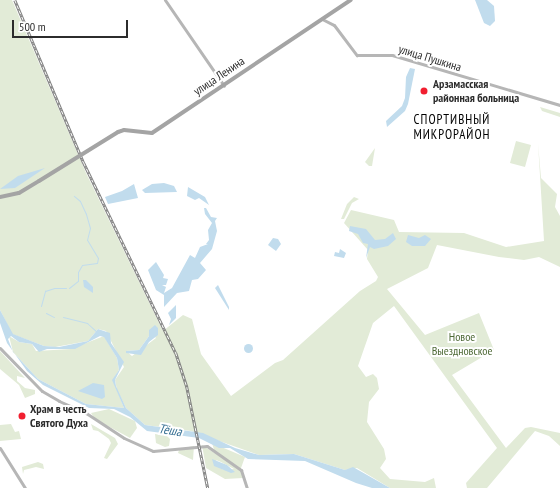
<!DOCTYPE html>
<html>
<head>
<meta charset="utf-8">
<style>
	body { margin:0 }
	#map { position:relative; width:560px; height:488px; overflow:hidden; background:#fff; font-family:"PT Sans Narrow",sans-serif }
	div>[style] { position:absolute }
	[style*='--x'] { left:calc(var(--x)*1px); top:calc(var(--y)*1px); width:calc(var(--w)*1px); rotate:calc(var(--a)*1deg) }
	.green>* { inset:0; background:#e2ebd7 }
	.water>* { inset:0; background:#c1dced }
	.round { border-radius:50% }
	.stream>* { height:1px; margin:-0.5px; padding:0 0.5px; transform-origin:0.5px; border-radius:0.5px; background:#c1dced }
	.secondary>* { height:3px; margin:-1.5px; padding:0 1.5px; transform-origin:1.5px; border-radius:1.5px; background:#b6b6b6 }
	.primary>* { height:4px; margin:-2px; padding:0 2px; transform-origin:2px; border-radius:2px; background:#a4a4a4 }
	.rail>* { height:2.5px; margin-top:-1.25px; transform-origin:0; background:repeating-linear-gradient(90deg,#fff 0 3px,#818181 0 6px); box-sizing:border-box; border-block:1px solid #818181 }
	.primary-bridge>* { height:4px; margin:-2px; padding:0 2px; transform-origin:2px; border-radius:2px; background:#a4a4a4 }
	.dots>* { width:11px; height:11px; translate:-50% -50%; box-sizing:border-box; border:2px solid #fff; border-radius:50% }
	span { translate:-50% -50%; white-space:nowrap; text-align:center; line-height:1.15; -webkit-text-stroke:4px #fff; paint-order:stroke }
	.street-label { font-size:12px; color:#2c2c2c }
	.poi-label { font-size:12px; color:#2c2c2c; font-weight:700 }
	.left { translate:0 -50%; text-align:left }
	.park-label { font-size:12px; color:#4f6a37 }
	.neighbourhood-label { font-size:13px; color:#000; letter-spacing:1px }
	.water-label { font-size:13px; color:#356e92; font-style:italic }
	.scale { position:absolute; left:12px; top:20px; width:116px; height:18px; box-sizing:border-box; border:2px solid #2c2c2c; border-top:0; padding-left:5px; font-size:12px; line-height:14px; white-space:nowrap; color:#2c2c2c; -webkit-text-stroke:3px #fff; paint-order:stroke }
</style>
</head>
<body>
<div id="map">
	<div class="green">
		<i style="clip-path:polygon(evenodd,0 0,12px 0,86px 173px,163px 331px,183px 315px,192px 319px,201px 354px,231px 396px,275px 363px,283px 360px,360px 291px,376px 281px,378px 277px,367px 259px,368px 250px,344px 223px,351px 210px,394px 220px,399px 232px,464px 233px,506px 247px,544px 241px,538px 143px,541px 178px,557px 194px,555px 207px,560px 216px,560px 267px,539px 257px,524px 260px,499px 257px,437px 245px,428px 268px,387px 289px,425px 335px,479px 313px,494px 350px,452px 375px,506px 448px,525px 428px,531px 427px,560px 433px,560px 446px,549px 436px,535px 431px,487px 488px,467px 488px,466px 483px,497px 448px,394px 306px,373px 323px,358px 366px,366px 377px,373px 374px,377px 378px,379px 389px,369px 402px,367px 422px,384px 449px,386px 459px,380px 468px,390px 479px,425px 482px,434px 478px,436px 488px,390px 488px,357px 468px,345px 470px,294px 454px,259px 455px,191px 431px,145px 425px,126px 408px,117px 390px,115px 380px,124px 367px,106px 331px,98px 329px,88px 341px,55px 347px,44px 346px,12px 334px,0 310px,0 0,149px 330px,156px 338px,132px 356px,126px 351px,139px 350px,149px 336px,149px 330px)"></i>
		<i style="clip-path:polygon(540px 107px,560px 113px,560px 117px,542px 111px)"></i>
		<i style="clip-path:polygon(516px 141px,531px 145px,525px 167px,510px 163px)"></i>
		<i style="clip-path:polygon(375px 148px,372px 166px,369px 166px,365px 162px)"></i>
		<i style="clip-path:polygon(354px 197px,359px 199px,352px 203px,344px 219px,341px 219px,347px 204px)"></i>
		<i style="clip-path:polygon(9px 336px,19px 342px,32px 344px,36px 351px,71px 349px,104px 336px,117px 358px,119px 370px,113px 380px,124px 408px,86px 404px,38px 379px,13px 352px)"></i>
		<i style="clip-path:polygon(0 351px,25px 378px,17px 376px,17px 381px,25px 388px,35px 390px,35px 394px,25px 398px,19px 385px,0 369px)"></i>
		<i style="clip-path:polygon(109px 409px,135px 421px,137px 428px,130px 438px,95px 419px,91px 413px)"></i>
		<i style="clip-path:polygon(11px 424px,15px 432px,19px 431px,21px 439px,0 441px,0 425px)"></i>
		<i style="clip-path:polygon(91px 424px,115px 438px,118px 444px,107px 459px,104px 458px,111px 443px,109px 439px,98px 431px,93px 430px)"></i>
		<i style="clip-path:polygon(155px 434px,167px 436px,170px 439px,169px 446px,165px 447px,156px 443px)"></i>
		<i style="clip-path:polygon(evenodd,212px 443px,245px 457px,241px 468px,243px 478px,225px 479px,206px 468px,202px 445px,230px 463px,215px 453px,212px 443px,216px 460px,221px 462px,234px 469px,224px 470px,220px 468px,216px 460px)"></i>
		<i style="clip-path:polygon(194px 446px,193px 460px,178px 453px,179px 450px,162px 452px)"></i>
		<i style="clip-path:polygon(38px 462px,43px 464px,44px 469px,36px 467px,24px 470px,23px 474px,22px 467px)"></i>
	</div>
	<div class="water">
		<i style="clip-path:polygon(475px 0,487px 0,494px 6px,495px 21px,490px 26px,484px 23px)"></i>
		<i style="clip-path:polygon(410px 68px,415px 69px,408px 104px,405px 111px,387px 127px,386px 121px,402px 106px,405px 98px,406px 77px)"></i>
		<i style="clip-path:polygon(45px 168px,15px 188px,0 189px,18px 176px)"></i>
		<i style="clip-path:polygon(164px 183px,174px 186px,177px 192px,145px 193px,142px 190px,152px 184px)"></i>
		<i style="clip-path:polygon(134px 184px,138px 198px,108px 204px,105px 197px,122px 191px)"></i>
		<i style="clip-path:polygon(188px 187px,205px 197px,209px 205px,199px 198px,195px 200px,187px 196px)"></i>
		<i style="clip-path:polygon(204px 208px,206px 208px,211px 217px,217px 218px,215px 221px,217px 231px,212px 249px,200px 263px,206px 270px,198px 279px,192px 280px,189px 291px,177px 293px,164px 307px,164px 295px,156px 290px,148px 270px,156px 262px,164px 275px,163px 278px,168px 279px,166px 285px,162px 285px,166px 287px,164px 293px,172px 288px,190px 255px,195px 258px,200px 247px,208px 244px,206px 244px,209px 240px,208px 230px,212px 223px,205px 214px)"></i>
		<i style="clip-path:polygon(350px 226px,366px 229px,375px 240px,385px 239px,393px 233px,396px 239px,388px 246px,374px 249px,370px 247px,366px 258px,368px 244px,363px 243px,358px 234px,349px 231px)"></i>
		<i style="clip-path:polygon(408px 235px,419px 238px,425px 235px,431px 239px,425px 246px,412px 246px,406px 242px)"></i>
		<i style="clip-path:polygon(273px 238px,278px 239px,281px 244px,276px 251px,268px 245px)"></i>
		<i style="clip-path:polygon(340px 249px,346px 253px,344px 258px,334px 256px,335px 252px,339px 253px)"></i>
		<i style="clip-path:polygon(86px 280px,93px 287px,93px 293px,84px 287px,83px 280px)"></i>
		<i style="clip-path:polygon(218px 285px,229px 307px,229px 310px,215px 288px)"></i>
		<i style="clip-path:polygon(176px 305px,176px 318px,169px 325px,171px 319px,168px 313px)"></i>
		<i style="clip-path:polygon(evenodd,0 310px,13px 334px,44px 346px,59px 347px,88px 341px,98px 329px,110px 333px,111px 343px,124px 362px,115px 380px,116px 386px,126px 408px,145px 425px,203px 433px,235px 448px,259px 455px,294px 454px,345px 470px,353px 467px,390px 488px,372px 488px,356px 483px,305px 461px,248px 459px,230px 448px,219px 448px,199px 438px,147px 431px,130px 417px,114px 409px,89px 408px,43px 385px,27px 371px,7px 343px,0 323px,0 310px,11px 336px,19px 342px,32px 344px,39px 352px,47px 349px,75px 349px,100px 336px,104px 337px,117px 358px,119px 370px,112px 380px,124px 408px,86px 404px,38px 379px,13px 352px,8px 339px,11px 336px)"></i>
		<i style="clip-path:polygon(155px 325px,158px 328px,158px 335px,149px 342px,141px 355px,126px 353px,126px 351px,139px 350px,149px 336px,149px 330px)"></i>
		<i class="round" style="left:243.5px;top:343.5px;width:9px;height:9px"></i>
		<i style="clip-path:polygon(93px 383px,104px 385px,105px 397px,102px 399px,78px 391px)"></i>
		<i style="clip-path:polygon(212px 459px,227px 465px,235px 472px,231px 473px,214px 466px)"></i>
	</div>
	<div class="stream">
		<i style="--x:69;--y:288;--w:11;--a:-38"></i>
		<i style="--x:78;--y:281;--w:9;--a:-90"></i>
		<i style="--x:78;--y:272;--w:8;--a:-60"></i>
		<i style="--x:82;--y:265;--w:15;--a:-8"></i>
		<i style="--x:97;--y:263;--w:5;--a:-79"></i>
		<i style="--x:98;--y:258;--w:21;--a:-121"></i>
		<i style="--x:87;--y:240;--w:12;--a:-76"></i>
		<i style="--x:90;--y:228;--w:15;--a:-106"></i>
		<i style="--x:86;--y:214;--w:14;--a:-115"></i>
		<i style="--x:80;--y:201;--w:8;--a:-140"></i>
		<i style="--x:41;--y:306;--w:16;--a:-75"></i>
		<i style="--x:45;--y:291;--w:9;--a:-18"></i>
		<i style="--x:54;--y:288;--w:12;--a:0"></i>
		<i style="--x:46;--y:313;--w:9;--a:27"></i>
		<i style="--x:63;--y:317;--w:25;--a:14"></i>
		<i style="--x:87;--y:323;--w:12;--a:42"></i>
	</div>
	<div class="secondary">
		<i style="--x:165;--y:0;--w:104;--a:55.5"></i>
		<i style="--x:322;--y:19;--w:13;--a:27"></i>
		<i style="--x:334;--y:25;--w:38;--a:53"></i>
		<i style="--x:357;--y:55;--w:35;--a:0"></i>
		<i style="--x:392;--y:55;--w:175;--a:16.6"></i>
		<i style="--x:0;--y:348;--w:60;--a:45.7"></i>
		<i style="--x:42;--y:391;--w:20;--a:30"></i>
		<i style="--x:59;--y:401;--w:30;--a:24"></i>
		<i style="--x:86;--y:413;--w:45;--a:33.3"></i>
		<i style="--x:124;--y:438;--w:32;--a:24"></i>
		<i style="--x:153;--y:451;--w:54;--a:-5.3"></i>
		<i style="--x:207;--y:446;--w:42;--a:35.2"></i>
		<i style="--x:241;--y:470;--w:19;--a:72"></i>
		<i style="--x:0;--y:448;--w:47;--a:58"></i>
	</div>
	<div class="primary">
		<i style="--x:118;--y:132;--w:6;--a:-18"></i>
		<i style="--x:124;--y:130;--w:28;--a:6"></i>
		<i style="--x:152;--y:133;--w:239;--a:-33.8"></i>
		<i style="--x:0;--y:197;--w:19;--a:-12"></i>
		<i style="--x:19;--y:193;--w:23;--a:-31"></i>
	</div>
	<div class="rail">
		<i style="--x:15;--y:0;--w:177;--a:67.1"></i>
		<i style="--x:84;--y:163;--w:211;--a:64.2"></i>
		<i style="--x:176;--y:353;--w:36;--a:72"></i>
		<i style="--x:187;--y:387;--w:103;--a:78.3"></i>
	</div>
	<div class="primary-bridge">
		<i style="--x:39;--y:181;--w:93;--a:-31.8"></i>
	</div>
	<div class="dots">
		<i style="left:424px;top:91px;background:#f11f30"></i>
		<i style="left:22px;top:416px;background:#f11f30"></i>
	</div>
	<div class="street-label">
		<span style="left:430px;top:58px;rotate:17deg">улица Пушкина</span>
		<span style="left:219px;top:76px;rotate:-34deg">улица Ленина</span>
	</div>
	<div class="poi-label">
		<span class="left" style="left:433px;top:91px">Арзамасская<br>районная больница</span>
		<span class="left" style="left:30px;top:416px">Храм в честь<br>Святого Духа</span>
	</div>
	<div class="park-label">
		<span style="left:462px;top:344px">Новое<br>Выездновское</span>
	</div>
	<div class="neighbourhood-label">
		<span style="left:452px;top:128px">СПОРТИВНЫЙ<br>МИКРОРАЙОН</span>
	</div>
	<div class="water-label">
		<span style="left:170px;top:431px;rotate:9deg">Тёша</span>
	</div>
	<div class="scale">500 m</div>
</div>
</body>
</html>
